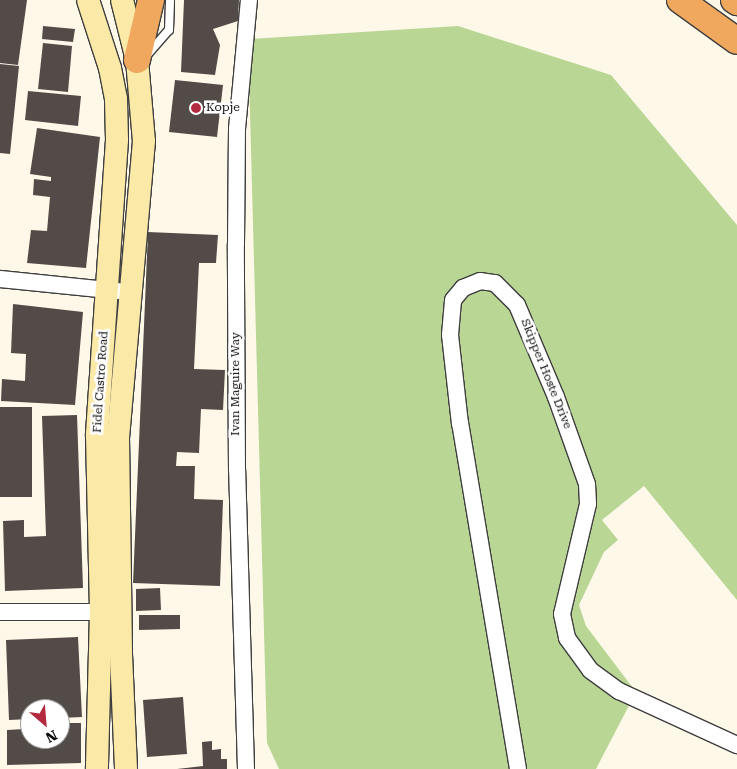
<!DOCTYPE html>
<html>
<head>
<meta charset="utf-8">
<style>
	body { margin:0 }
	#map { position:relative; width:737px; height:769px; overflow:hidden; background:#fef8e9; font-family:"Roboto Serif",serif }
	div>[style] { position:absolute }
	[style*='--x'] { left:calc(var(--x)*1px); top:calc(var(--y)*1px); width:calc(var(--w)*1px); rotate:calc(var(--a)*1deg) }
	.forest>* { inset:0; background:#b9d695 }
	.building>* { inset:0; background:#534b48 }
	.roads { filter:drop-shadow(1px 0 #3e3e3e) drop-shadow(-1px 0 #3e3e3e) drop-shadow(0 1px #3e3e3e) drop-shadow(0 -1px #3e3e3e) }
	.service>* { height:8px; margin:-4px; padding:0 4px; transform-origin:4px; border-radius:4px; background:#fff }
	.minor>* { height:16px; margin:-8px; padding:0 8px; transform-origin:8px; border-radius:8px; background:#fff }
	.secondary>* { height:22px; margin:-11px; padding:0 11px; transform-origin:11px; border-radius:11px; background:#fbe9a7 }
	.trunk>* { height:26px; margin:-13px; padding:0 13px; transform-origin:13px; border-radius:13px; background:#f0a75e }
	.dots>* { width:14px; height:14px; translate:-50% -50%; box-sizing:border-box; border:2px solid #fff; border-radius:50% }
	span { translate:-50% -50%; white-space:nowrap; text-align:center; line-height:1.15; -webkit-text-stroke:5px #fff; paint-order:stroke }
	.poi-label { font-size:12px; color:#0b0b0b }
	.left { translate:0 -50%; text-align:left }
	.street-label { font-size:12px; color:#0b0b0b }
	.north { position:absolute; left:20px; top:699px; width:50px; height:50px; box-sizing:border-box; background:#fff; border:1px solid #9d9d9d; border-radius:50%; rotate:153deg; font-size:14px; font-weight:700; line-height:20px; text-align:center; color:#0b0b0b }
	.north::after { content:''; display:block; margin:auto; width:18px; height:22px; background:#b32a3f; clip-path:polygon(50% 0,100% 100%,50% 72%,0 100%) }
</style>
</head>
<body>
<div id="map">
	<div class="forest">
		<i style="clip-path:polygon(458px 26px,611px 75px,737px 225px,737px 600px,644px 486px,602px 520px,618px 540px,604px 552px,579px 605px,586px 626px,636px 692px,596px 769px,279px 769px,267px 743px,248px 39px)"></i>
	</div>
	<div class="building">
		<i style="clip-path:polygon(0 0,27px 0,18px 65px,0 63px)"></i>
		<i style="clip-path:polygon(184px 0,239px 0,238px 21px,213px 29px,220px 45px,215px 75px,181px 72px)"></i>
		<i style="clip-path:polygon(43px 26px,75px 29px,73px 42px,42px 39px)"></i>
		<i style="clip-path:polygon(43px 43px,72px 46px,68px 92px,38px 89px)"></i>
		<i style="clip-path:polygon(0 64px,19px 66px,10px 154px,0 153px)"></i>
		<i style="clip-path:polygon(175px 80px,223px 85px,217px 137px,169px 132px)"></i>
		<i style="clip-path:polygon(28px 91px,81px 96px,78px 126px,25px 120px)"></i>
		<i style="clip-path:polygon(37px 128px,100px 137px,86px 268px,27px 263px,31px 230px,47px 231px,50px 197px,33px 195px,34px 179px,51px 181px,51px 177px,30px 174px)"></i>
		<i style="clip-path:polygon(148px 232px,218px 235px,216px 263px,199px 263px,194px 369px,225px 370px,223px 410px,201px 409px,199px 453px,177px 452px,176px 466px,195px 466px,194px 499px,223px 500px,220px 586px,133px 583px)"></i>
		<i style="clip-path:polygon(13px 304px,83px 312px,75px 405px,1px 401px,2px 379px,25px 381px,26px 354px,11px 353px)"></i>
		<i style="clip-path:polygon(0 407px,32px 407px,32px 497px,0 497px)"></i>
		<i style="clip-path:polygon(77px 415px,83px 588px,5px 591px,3px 521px,24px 520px,24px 537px,46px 536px,42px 416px)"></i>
		<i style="clip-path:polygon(160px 588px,161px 610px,136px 611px,136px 589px)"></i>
		<i style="clip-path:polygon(139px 615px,180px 615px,180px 629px,139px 630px)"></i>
		<i style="clip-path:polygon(78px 637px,82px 717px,60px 718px,60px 709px,30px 709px,30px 719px,9px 720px,6px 640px)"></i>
		<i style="clip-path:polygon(183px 697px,187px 754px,147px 757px,143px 700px)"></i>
		<i style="clip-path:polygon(23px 721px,30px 721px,30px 739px,60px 739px,60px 723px,81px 723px,81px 763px,7px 765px,7px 730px,24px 729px)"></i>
		<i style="clip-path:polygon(212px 741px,212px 750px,221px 749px,221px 759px,227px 759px,227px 769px,177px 769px,203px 766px,202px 742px)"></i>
	</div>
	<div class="roads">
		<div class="service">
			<i style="--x:147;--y:55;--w:33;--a:-49"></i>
			<i style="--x:169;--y:30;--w:30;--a:-88"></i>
		</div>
		<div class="minor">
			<i style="--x:0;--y:279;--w:119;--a:5.8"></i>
			<i style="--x:0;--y:612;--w:111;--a:0"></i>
			<i style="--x:246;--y:769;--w:299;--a:-91.7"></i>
			<i style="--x:237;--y:470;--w:226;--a:-90.3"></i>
			<i style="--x:236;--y:244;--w:115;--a:-89.5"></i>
			<i style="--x:237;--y:129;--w:130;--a:-84.7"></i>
			<i style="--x:518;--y:769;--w:350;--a:-99.5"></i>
			<i style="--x:460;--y:424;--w:90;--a:-96.4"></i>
			<i style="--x:450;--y:335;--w:35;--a:-85"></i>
			<i style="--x:453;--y:300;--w:16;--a:-50"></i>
			<i style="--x:463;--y:288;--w:18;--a:-22"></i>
			<i style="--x:480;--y:281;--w:15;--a:8"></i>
			<i style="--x:495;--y:283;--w:31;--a:45"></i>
			<i style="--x:517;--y:305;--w:100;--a:67"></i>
			<i style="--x:556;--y:397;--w:92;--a:70.4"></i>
			<i style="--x:587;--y:484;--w:20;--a:87"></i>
			<i style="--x:588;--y:504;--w:113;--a:103.3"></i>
			<i style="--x:562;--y:614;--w:25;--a:78"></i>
			<i style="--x:567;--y:638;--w:39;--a:54"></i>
			<i style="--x:590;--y:670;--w:36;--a:36"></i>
			<i style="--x:619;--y:691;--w:130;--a:24.6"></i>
		</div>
		<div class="secondary">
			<i style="--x:88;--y:0;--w:71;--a:72.1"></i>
			<i style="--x:110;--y:68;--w:32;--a:79"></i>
			<i style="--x:116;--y:99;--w:41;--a:88.6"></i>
			<i style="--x:117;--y:140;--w:296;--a:93.9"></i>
			<i style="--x:97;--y:435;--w:177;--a:88.7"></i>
			<i style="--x:101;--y:612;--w:157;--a:91.5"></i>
			<i style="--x:122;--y:0;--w:62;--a:76"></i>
			<i style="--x:137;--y:60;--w:81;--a:85.1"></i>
			<i style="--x:144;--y:141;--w:297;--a:95"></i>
			<i style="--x:118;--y:437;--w:217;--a:89.2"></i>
			<i style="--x:121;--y:654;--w:115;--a:87.5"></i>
		</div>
		<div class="trunk">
			<i style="--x:680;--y:0;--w:70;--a:35.7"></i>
			<i style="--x:734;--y:0;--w:4;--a:34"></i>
			<i style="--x:137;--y:60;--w:62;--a:-76.9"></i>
		</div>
	</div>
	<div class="dots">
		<i style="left:196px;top:108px;background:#b32a3f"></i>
	</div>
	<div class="poi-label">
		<span class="left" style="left:206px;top:108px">Kopje</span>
	</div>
	<div class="street-label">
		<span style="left:546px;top:374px;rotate:68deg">Skipper Hoste Drive</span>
		<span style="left:101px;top:382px;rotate:-86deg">Fidel Castro Road</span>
		<span style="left:236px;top:384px;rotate:-90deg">Ivan Maguire Way</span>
	</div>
	<div class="north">N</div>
</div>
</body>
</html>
